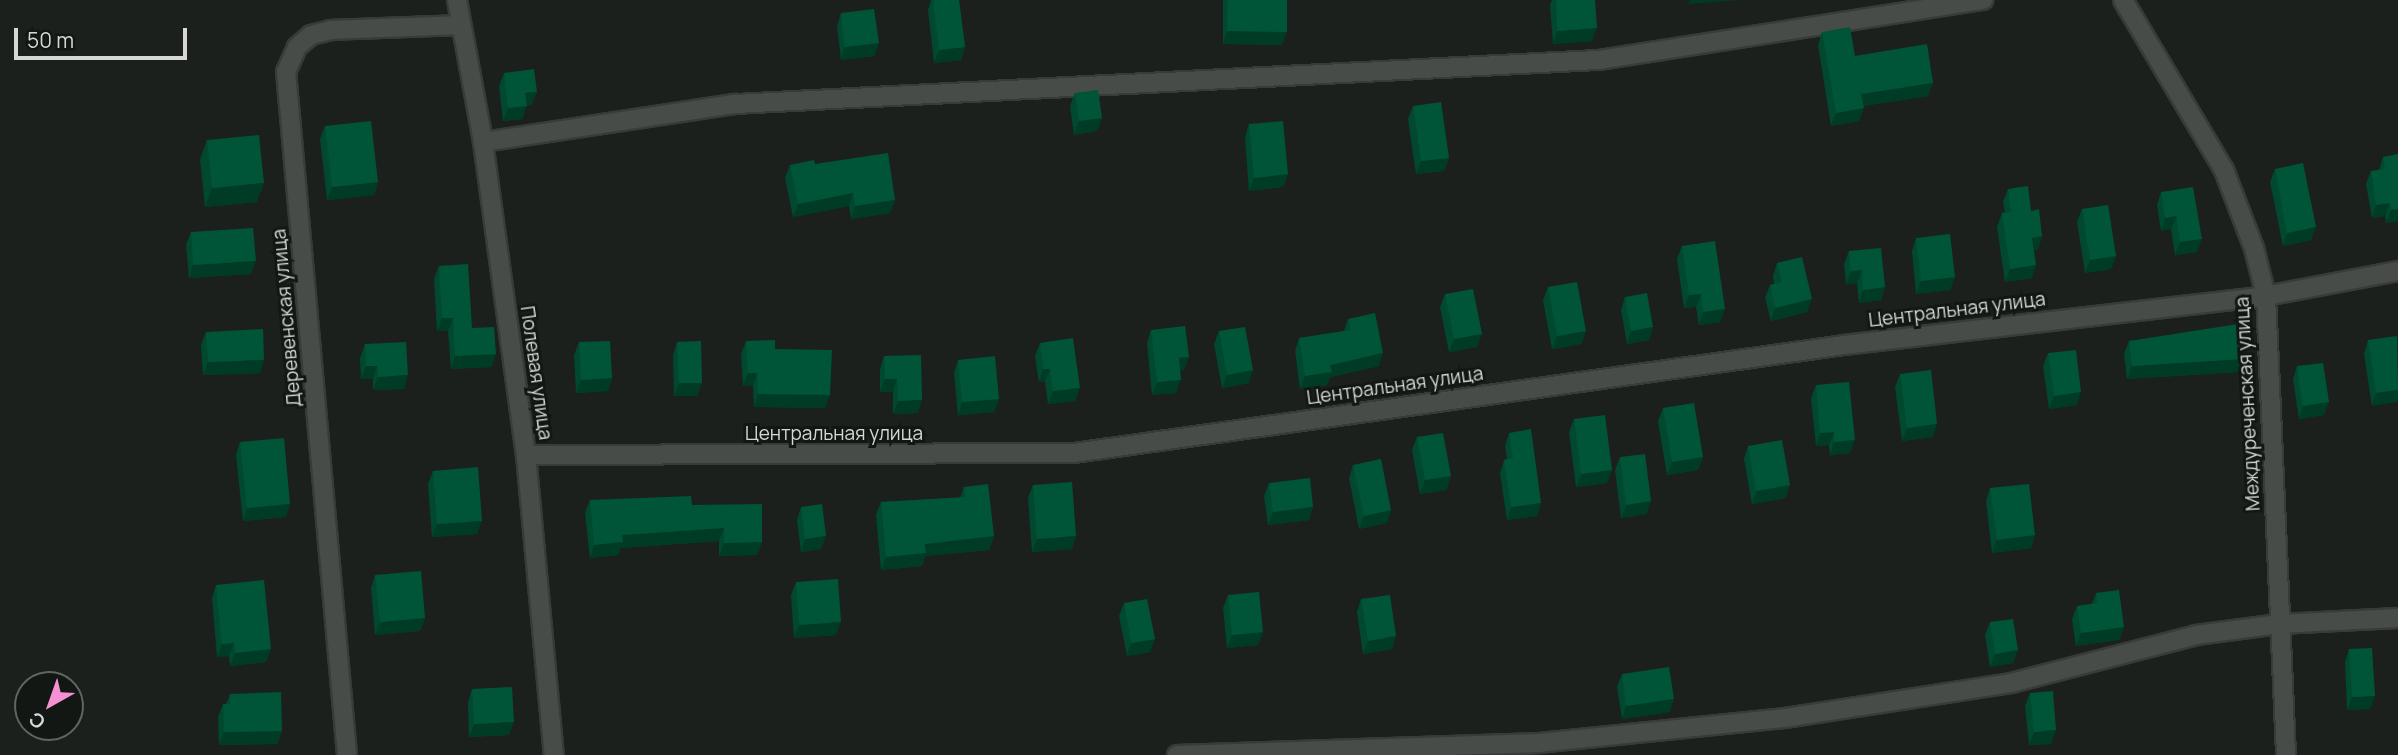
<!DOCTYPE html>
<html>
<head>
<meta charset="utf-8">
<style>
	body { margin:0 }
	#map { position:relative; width:2398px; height:755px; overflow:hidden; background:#1b201d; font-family:Manrope,sans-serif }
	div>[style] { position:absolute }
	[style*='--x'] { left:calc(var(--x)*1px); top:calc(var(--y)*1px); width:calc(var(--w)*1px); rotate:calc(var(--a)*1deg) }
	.roads { filter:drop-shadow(2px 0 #383b39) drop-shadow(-2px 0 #383b39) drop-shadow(0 2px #383b39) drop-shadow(0 -2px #383b39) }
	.minor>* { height:18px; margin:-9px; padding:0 9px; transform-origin:9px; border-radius:9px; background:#474c49 }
	.tertiary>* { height:18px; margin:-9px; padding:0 9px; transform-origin:9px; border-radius:9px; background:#474c49 }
	.wall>* { inset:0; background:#00482f }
	.shaded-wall>* { inset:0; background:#003b26 }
	.building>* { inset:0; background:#005437 }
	span { translate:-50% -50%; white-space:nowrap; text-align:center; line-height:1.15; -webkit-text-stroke:6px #121714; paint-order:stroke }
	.street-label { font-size:19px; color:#d5d8d6 }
	.north { position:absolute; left:14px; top:671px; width:70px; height:70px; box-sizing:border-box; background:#121714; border:2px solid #606462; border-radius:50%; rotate:220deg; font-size:19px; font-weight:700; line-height:28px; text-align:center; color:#d5d8d6 }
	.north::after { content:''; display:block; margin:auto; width:24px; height:32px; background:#f591d2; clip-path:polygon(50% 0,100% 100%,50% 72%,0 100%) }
	.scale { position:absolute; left:14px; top:28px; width:173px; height:32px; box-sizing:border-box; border:4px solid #d5d8d6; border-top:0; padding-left:9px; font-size:21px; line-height:24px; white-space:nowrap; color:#d5d8d6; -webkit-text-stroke:5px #121714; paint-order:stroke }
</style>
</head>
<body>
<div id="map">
	<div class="roads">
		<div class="minor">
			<i style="--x:457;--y:0;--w:144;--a:79.6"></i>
			<i style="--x:483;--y:142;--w:316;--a:82.2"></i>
			<i style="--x:526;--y:455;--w:301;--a:84.7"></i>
			<i style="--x:483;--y:142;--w:255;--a:-8.6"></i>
			<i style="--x:735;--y:104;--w:865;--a:-2.92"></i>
			<i style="--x:1599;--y:60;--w:389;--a:-8.9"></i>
			<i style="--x:526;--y:455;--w:548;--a:-0.21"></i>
			<i style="--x:1074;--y:453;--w:778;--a:-7.98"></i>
			<i style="--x:1844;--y:345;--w:425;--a:-6.6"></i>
			<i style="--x:2266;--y:296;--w:134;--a:-10.7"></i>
			<i style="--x:347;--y:755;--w:686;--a:-95.1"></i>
			<i style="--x:286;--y:72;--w:27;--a:-66"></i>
			<i style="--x:297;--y:47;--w:18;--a:-41"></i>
			<i style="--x:311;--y:35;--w:21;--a:-14"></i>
			<i style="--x:331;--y:30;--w:129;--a:-2.2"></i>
			<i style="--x:1177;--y:755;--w:362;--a:-1.9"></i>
			<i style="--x:1539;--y:743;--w:247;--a:-5.8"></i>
			<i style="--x:1785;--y:718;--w:229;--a:-8.8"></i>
			<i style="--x:2011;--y:683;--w:191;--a:-14.5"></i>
			<i style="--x:2196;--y:635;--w:84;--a:-7.5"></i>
			<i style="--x:2279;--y:624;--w:119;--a:-2.9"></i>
		</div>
		<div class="tertiary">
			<i style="--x:2123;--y:0;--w:198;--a:59.3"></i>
			<i style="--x:2224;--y:170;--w:84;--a:69"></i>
			<i style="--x:2254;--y:248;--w:49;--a:76"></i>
			<i style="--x:2266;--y:296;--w:459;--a:87.5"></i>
		</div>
	</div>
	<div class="wall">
		<i style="clip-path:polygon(931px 0,959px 0,965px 47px,961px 60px,934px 63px,928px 10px)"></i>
		<i style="clip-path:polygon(1223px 0,1287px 0,1282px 45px,1223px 44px)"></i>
		<i style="clip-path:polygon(1552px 0,1595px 0,1592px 41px,1553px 44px,1550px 5px)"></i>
		<i style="clip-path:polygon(841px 13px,879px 43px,874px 56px,841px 60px,837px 26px)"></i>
		<i style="clip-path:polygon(1822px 32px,1855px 56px,1928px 96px,1863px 106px,1859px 121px,1831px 126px,1818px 45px)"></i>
		<i style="clip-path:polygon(504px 73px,532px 105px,527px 105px,522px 119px,503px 121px,499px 86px)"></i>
		<i style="clip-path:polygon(1075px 93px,1102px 118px,1097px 131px,1074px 135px,1070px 106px)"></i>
		<i style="clip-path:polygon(1413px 106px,1449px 158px,1444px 171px,1416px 174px,1408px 119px)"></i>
		<i style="clip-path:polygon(1249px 124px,1288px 174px,1283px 187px,1249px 191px,1245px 137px)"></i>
		<i style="clip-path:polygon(325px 126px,378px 182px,374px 195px,327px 200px,320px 139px)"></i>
		<i style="clip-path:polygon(207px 140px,257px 202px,205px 207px,200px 159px)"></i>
		<i style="clip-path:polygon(2398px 154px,2398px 221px,2386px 223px,2385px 216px,2372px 218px,2366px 184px,2371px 171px,2379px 170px,2383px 157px)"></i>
		<i style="clip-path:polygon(815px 164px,890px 213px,851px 219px,849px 206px,793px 217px,785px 178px,790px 165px)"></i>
		<i style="clip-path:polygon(2275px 169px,2311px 240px,2283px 246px,2270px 182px)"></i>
		<i style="clip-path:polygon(2008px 189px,2031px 211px,2042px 236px,2038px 249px,2034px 250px,2032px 278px,2005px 282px,1997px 227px,2002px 213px,2005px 213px,2003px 202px)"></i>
		<i style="clip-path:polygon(2161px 192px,2197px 252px,2175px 255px,2171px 229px,2161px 231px,2157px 205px)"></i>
		<i style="clip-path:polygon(2082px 209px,2116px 256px,2111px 269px,2085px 273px,2077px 222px)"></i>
		<i style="clip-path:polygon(191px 232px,251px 274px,189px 278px,186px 245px)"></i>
		<i style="clip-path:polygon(1916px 238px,1955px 277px,1950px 290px,1916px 294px,1912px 251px)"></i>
		<i style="clip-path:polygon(1682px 246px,1720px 322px,1699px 325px,1696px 307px,1684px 308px,1677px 259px)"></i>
		<i style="clip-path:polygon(1849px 251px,1885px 287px,1881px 300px,1859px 303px,1857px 283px,1846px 284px,1844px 264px)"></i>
		<i style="clip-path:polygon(1777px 263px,1807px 312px,1771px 321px,1765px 298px,1770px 285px,1774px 284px,1773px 276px)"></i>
		<i style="clip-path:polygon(439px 266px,472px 328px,496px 354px,491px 367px,451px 369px,448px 331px,437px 331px,434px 279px)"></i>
		<i style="clip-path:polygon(1548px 287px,1586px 331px,1581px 344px,1552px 349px,1543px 300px)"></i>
		<i style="clip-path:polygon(1445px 294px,1477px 347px,1449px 352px,1440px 307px)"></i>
		<i style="clip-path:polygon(1625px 297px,1649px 340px,1627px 344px,1621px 310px)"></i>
		<i style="clip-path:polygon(1348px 319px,1379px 366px,1330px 377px,1327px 385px,1300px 389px,1295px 351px,1299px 338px,1344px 331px)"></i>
		<i style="clip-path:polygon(1151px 330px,1184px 370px,1180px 370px,1176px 393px,1152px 395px,1147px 343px)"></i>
		<i style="clip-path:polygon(1219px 331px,1249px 383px,1222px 388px,1214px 344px)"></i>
		<i style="clip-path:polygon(206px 332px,260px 373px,203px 375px,201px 345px)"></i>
		<i style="clip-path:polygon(2368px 340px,2398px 341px,2372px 406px,2364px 354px)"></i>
		<i style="clip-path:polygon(746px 341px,775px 349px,825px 408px,754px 407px,753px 386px,743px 386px,741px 354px)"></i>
		<i style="clip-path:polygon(2129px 341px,2242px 359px,2238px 372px,2127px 379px,2124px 354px)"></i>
		<i style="clip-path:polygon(579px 342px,612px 378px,608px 391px,576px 393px,574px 355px)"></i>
		<i style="clip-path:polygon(677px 342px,702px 383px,697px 396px,674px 396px,673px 355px)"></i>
		<i style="clip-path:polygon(1040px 343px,1075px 401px,1048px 404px,1045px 382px,1039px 382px,1035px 356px)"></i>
		<i style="clip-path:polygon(365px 344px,404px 389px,373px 390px,373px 379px,361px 379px,360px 358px)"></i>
		<i style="clip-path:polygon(2048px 353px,2077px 405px,2049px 409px,2043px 366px)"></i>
		<i style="clip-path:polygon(884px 356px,918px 413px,893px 414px,893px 392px,880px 392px,880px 369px)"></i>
		<i style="clip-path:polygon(958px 360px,999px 399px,994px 412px,958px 415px,954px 373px)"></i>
		<i style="clip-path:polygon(2297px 366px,2324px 415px,2299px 419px,2293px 379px)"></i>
		<i style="clip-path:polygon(1900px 374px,1933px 437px,1902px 441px,1895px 387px)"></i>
		<i style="clip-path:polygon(1816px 385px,1850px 453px,1830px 455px,1829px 445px,1816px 446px,1811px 398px)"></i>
		<i style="clip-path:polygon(1663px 408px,1703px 457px,1698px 470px,1667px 475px,1658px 421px)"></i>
		<i style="clip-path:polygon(1574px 419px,1607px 483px,1576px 487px,1569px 432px)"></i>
		<i style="clip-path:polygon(1509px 433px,1537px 516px,1507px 520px,1500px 473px,1504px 460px,1507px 459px,1505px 446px)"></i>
		<i style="clip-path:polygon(1417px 437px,1451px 476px,1446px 490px,1420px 494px,1412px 450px)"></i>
		<i style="clip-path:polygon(240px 442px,286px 517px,243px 521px,236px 455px)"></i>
		<i style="clip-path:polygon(1748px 446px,1790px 485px,1785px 498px,1752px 504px,1744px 459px)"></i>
		<i style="clip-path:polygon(1620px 457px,1651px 501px,1646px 514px,1621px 518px,1615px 470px)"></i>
		<i style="clip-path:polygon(1353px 465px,1391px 510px,1387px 523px,1359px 529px,1349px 478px)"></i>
		<i style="clip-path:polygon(433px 471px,477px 534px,432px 537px,428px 484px)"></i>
		<i style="clip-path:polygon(1269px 483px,1309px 520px,1268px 525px,1264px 496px)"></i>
		<i style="clip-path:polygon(1033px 485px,1072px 549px,1032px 552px,1028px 498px)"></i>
		<i style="clip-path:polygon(964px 487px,994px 536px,989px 550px,925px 556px,922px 566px,881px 570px,876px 515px,881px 502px,960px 498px)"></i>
		<i style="clip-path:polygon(1990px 488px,2035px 535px,2031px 548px,1992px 553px,1986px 501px)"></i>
		<i style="clip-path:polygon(590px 500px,692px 505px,762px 542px,757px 555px,719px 556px,719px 541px,621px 548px,618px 555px,590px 558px,585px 513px)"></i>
		<i style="clip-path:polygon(801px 507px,821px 549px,801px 552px,797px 520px)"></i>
		<i style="clip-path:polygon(375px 575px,425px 618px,420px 631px,375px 635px,371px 588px)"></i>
		<i style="clip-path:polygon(796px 582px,836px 635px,794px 638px,791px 595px)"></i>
		<i style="clip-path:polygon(216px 585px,271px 649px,266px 662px,230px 666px,229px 656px,217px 657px,212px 598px)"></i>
		<i style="clip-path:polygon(2096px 593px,2124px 627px,2119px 640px,2076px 646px,2072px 619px,2077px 606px,2092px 604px)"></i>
		<i style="clip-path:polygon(1228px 595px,1263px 632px,1258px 645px,1227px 648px,1223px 608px)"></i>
		<i style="clip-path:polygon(1361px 599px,1392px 649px,1363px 654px,1357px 612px)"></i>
		<i style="clip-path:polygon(1124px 603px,1155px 639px,1150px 652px,1127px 656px,1119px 616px)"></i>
		<i style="clip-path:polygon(1990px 622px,2013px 663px,1990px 667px,1985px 635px)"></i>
		<i style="clip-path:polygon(2349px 649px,2370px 709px,2347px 710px,2345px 662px)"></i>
		<i style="clip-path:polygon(1622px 674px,1670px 712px,1622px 719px,1617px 687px)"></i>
		<i style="clip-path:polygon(472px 689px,509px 735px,469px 737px,468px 702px)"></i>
		<i style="clip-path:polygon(2030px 693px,2051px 744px,2029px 745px,2025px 706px)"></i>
		<i style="clip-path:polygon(230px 694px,282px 731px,277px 744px,219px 745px,218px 717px,223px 704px,226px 704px)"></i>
	</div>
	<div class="shaded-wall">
		<i style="clip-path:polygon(1690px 0,1740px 0,1688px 4px)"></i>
		<i style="clip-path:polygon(1597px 28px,1592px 41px,1553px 44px,1557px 31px)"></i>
		<i style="clip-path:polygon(1227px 31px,1287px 32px,1282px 45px,1223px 44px)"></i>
		<i style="clip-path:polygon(879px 43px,874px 56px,841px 60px,845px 47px)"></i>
		<i style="clip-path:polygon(965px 47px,961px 60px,934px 63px,939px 50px)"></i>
		<i style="clip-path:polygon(1933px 83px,1928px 96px,1856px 107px,1861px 94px)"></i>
		<i style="clip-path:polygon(537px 92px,532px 105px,521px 106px,525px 93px)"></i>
		<i style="clip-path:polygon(527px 106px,522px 119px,503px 121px,508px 108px)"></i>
		<i style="clip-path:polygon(1864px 108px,1859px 121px,1831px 126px,1836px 113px)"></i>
		<i style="clip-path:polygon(1102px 118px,1097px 131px,1074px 135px,1079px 121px)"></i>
		<i style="clip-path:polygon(1449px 158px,1444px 171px,1416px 174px,1421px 161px)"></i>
		<i style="clip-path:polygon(1288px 174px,1283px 187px,1249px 191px,1254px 178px)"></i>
		<i style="clip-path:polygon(378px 182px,374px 195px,327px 200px,332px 187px)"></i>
		<i style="clip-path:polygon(264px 183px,257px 202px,205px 207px,212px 188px)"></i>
		<i style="clip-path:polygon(853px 193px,849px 206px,793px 217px,798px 204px)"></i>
		<i style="clip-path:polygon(895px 200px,890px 213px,851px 219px,855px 206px)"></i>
		<i style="clip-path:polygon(2390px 203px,2385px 216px,2372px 218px,2376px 205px)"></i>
		<i style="clip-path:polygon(2398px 209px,2398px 221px,2386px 223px,2391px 210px)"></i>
		<i style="clip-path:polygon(2176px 216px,2171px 229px,2161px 231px,2165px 218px)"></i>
		<i style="clip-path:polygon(2316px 227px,2311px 240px,2283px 246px,2287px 233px)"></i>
		<i style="clip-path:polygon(2042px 236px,2038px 249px,2028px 251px,2032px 238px)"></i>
		<i style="clip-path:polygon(2202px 239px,2197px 252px,2175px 255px,2180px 242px)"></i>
		<i style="clip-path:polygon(2116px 256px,2111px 269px,2085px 273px,2090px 260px)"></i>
		<i style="clip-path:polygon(256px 261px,251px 274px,189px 278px,193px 265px)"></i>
		<i style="clip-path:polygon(2036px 265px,2032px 278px,2005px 282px,2010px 269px)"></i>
		<i style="clip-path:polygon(1862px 270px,1857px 283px,1846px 284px,1851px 271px)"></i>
		<i style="clip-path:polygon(1955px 277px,1950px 290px,1916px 294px,1921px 281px)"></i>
		<i style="clip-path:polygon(1885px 287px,1881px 300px,1859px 303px,1863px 290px)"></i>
		<i style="clip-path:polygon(1701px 294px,1696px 307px,1684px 308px,1689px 295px)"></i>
		<i style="clip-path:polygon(1812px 299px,1807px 312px,1771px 321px,1775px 308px)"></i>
		<i style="clip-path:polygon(1725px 309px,1720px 322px,1699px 325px,1703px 312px)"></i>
		<i style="clip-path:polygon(442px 318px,453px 318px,448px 331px,437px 331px)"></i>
		<i style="clip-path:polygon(1653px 327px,1649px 340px,1627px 344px,1631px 331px)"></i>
		<i style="clip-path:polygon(1586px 331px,1581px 344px,1552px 349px,1557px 336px)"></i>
		<i style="clip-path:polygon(1482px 334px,1477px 347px,1449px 352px,1454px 339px)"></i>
		<i style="clip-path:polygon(1383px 353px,1379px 366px,1330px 377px,1327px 385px,1300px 389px,1305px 376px,1330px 365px)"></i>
		<i style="clip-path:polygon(496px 354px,491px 367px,451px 369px,455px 356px)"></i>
		<i style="clip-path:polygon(1189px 357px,1184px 370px,1174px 371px,1179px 358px)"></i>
		<i style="clip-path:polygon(2242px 359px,2238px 372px,2127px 379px,2132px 366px)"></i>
		<i style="clip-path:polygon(264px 360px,260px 373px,203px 375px,208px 362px)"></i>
		<i style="clip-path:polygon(366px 366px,377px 366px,373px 379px,361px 379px)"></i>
		<i style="clip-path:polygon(1043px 369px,1050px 369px,1045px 382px,1039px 382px)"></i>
		<i style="clip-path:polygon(1253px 370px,1249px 383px,1222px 388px,1227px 375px)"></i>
		<i style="clip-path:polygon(748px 373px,757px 373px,753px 386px,743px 386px)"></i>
		<i style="clip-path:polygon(408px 375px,404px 389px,373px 390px,378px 377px)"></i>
		<i style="clip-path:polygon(612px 378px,608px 391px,576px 393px,581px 380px)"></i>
		<i style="clip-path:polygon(885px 379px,897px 379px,893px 392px,880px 392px)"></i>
		<i style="clip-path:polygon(1181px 380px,1176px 393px,1152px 395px,1157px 382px)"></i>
		<i style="clip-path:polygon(679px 383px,702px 383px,697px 396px,674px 396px)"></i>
		<i style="clip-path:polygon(1080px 388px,1075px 401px,1048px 404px,1053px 391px)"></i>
		<i style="clip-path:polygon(2398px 390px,2398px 402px,2372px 406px,2376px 393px)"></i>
		<i style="clip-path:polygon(2081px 392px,2077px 405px,2049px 409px,2054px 396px)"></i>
		<i style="clip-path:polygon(758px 394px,830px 395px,825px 408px,754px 407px)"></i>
		<i style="clip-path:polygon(999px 399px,994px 412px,958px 415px,962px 402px)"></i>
		<i style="clip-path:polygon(922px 400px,918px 413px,893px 414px,898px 401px)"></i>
		<i style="clip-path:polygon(2329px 402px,2324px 415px,2299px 419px,2303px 406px)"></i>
		<i style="clip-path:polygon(1937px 424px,1933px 437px,1902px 441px,1907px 428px)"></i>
		<i style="clip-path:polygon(1834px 432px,1829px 445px,1816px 446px,1820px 433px)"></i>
		<i style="clip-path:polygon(1855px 440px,1850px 453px,1830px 455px,1834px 442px)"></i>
		<i style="clip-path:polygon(1703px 457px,1698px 470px,1667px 475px,1672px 462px)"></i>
		<i style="clip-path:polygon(1612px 470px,1607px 483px,1576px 487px,1581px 474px)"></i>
		<i style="clip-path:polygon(1451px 476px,1446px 490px,1420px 494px,1425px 480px)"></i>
		<i style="clip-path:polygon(1790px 485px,1785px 498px,1752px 504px,1756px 491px)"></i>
		<i style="clip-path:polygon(1651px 501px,1646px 514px,1621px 518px,1626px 505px)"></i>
		<i style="clip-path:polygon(1541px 503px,1537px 516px,1507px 520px,1511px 507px)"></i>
		<i style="clip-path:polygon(290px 504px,286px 517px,243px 521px,247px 508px)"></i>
		<i style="clip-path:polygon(1313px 507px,1309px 520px,1268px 525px,1273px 512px)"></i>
		<i style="clip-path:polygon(1391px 510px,1387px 523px,1359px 529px,1364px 516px)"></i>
		<i style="clip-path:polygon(482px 521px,477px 534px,432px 537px,437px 524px)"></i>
		<i style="clip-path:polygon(724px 528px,719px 541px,621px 548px,618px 555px,590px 558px,594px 545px,622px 535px)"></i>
		<i style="clip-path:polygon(2035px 535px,2031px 548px,1992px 553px,1997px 540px)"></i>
		<i style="clip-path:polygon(826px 536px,821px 549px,801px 552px,805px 539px)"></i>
		<i style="clip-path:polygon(994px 536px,989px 550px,925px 556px,922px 566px,881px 570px,886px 557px,925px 544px)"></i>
		<i style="clip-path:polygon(1076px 536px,1072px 549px,1032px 552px,1037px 539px)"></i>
		<i style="clip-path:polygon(762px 542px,757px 555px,719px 556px,724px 543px)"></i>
		<i style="clip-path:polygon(425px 618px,420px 631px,375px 635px,380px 622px)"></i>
		<i style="clip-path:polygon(841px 622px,836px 635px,794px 638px,799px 625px)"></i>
		<i style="clip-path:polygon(2124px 627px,2119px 640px,2076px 646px,2081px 633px)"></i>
		<i style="clip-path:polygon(1263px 632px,1258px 645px,1227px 648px,1232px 635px)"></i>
		<i style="clip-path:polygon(1396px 636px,1392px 649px,1363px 654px,1368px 641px)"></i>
		<i style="clip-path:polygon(1155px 639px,1150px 652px,1127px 656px,1131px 643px)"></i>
		<i style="clip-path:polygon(234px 643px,229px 656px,217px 657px,222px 644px)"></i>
		<i style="clip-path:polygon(271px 649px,266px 662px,230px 666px,235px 653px)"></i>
		<i style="clip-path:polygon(2018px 650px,2013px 663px,1990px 667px,1995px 654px)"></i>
		<i style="clip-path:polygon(2375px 696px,2370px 709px,2347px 710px,2352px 697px)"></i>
		<i style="clip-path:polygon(1674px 699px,1670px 712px,1622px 719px,1626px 706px)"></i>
		<i style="clip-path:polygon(514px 722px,509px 735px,469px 737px,474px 724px)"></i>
		<i style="clip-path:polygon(2056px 730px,2051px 744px,2029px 745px,2034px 732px)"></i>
		<i style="clip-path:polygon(282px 731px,277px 744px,219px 745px,224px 732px)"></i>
	</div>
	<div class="building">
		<i style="clip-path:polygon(933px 0,959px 0,965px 47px,939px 50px)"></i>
		<i style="clip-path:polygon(1228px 0,1287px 0,1287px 32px,1227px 31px)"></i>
		<i style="clip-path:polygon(1556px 0,1595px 0,1597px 28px,1557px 31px)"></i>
		<i style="clip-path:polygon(874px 9px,879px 43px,845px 47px,841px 13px)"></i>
		<i style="clip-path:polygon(1850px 27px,1855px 56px,1927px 44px,1933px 83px,1861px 94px,1864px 108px,1836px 113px,1822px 32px)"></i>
		<i style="clip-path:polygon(534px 69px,537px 92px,525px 93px,527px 106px,508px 108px,504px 73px)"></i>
		<i style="clip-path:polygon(1098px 90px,1102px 118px,1079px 121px,1075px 93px)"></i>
		<i style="clip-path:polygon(1441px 102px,1449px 158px,1421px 161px,1413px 106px)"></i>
		<i style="clip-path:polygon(371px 121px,378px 182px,332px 187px,325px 126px)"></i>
		<i style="clip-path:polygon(1283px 121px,1288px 174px,1254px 178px,1249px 124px)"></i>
		<i style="clip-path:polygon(259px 135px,264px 183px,212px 188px,207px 140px)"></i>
		<i style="clip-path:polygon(888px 153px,895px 200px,855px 206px,853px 193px,798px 204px,790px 165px,814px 160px,815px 164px)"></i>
		<i style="clip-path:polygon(2398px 154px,2398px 209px,2391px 210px,2390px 203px,2376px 205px,2371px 171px,2385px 169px,2383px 157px)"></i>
		<i style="clip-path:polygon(2303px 163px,2316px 227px,2287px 233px,2275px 169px)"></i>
		<i style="clip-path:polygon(2028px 186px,2031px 211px,2039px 209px,2042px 236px,2032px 238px,2036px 265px,2010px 269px,2002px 213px,2011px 212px,2008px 189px)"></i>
		<i style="clip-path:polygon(2193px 187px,2202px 239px,2180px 242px,2176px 216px,2165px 218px,2161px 192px)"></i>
		<i style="clip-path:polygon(2108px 205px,2116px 256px,2090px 260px,2082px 209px)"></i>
		<i style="clip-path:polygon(253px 228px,256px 261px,193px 265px,191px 232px)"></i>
		<i style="clip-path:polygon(1950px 234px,1955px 277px,1921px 281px,1916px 238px)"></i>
		<i style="clip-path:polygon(1715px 241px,1725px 309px,1703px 312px,1701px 294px,1689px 295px,1682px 246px)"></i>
		<i style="clip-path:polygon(1881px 248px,1885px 287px,1863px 290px,1862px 270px,1851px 271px,1849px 251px)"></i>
		<i style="clip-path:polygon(1802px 257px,1812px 299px,1775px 308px,1770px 285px,1782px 282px,1777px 263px)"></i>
		<i style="clip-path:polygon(468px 264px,472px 328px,494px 327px,496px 354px,455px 356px,453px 318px,442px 318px,439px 266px)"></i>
		<i style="clip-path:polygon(1577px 282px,1586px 331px,1557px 336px,1548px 287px)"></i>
		<i style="clip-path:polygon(1473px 289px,1482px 334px,1454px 339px,1445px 294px)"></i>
		<i style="clip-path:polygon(1647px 293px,1653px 327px,1631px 331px,1625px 297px)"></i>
		<i style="clip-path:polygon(1375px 313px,1383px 353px,1330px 365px,1332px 372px,1305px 376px,1299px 338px,1351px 330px,1348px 319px)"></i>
		<i style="clip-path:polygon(2238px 324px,2242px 359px,2132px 366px,2129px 341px)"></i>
		<i style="clip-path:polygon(1185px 326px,1189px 357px,1179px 358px,1181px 380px,1157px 382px,1151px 330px)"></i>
		<i style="clip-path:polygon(1245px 327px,1253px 370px,1227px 375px,1219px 331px)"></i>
		<i style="clip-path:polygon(263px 329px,264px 360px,208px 362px,206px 332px)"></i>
		<i style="clip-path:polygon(2397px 336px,2398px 390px,2376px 393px,2368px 340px)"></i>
		<i style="clip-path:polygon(1073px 338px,1080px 388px,1053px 391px,1050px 369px,1043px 369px,1040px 343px)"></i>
		<i style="clip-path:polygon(775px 340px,775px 349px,832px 350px,830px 395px,758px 394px,757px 373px,748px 373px,746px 341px)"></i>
		<i style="clip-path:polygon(610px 341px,612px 378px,581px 380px,579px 342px)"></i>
		<i style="clip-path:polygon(701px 341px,702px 383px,679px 383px,677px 342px)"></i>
		<i style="clip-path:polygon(406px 342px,408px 375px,378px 377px,377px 366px,366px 366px,365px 344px)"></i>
		<i style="clip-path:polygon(2076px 350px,2081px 392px,2054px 396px,2048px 353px)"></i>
		<i style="clip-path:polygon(921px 355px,922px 400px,898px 401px,897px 379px,885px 379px,884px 356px)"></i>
		<i style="clip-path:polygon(995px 356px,999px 399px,962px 402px,958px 360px)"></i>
		<i style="clip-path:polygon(2323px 363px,2329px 402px,2303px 406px,2297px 366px)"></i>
		<i style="clip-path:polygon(1931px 370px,1937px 424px,1907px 428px,1900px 374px)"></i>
		<i style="clip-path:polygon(1849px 382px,1855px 440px,1834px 442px,1834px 432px,1820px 433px,1816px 385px)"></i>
		<i style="clip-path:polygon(1694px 403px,1703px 457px,1672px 462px,1663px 408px)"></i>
		<i style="clip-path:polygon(1605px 415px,1612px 470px,1581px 474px,1574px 419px)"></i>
		<i style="clip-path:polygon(1531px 429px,1541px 503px,1511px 507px,1504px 460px,1513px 458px,1509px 433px)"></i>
		<i style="clip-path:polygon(1443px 433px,1451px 476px,1425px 480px,1417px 437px)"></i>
		<i style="clip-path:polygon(284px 438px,290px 504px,247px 508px,240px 442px)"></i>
		<i style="clip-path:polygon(1782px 440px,1790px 485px,1756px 491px,1748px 446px)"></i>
		<i style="clip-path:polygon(1645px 454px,1651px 501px,1626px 505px,1620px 457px)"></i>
		<i style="clip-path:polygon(1381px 459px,1391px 510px,1364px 516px,1353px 465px)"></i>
		<i style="clip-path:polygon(478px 467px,482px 521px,437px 524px,433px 471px)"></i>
		<i style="clip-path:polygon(1310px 478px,1313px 507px,1273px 512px,1269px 483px)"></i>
		<i style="clip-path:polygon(1072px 482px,1076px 536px,1037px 539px,1033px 485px)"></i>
		<i style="clip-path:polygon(988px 484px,994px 536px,925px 544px,926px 553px,886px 557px,881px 502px,965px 497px,964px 487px)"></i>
		<i style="clip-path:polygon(2029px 484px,2035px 535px,1997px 540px,1990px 488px)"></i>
		<i style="clip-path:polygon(691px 496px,692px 505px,762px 504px,762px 542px,724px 543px,724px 528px,622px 535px,623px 542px,594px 545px,590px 500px)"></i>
		<i style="clip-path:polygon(822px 504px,826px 536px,805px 539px,801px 507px)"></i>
		<i style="clip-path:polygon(421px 571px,425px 618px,380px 622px,375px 575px)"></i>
		<i style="clip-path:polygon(838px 579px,841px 622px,799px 625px,796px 582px)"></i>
		<i style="clip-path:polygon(264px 580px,271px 649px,235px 653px,234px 643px,222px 644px,216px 585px)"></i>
		<i style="clip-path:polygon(2119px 590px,2124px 627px,2081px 633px,2077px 606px,2097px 603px,2096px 593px)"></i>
		<i style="clip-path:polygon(1259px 592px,1263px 632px,1232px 635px,1228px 595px)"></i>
		<i style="clip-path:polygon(1390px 595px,1396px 636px,1368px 641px,1361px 599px)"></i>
		<i style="clip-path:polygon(1147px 599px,1155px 639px,1131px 643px,1124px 603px)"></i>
		<i style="clip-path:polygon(2013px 619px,2018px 650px,1995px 654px,1990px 622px)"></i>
		<i style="clip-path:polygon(2372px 648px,2375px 696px,2352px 697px,2349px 649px)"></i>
		<i style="clip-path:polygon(1669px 667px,1674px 699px,1626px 706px,1622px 674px)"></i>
		<i style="clip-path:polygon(512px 687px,514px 722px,474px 724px,472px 689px)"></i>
		<i style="clip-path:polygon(2053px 691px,2056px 730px,2034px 732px,2030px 693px)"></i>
		<i style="clip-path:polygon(281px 692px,282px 731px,224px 732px,223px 704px,230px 704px,230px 694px)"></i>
	</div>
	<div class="street-label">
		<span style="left:1957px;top:310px;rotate:-7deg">Центральная улица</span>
		<span style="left:287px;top:318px;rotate:-95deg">Деревенская улица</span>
		<span style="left:536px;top:373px;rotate:82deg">Полевая улица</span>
		<span style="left:1395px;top:386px;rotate:-8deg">Центральная улица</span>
		<span style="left:2248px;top:404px;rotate:-93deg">Междуреченская улица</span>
		<span style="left:834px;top:434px">Центральная улица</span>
	</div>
	<div class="north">С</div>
	<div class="scale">50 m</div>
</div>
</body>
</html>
